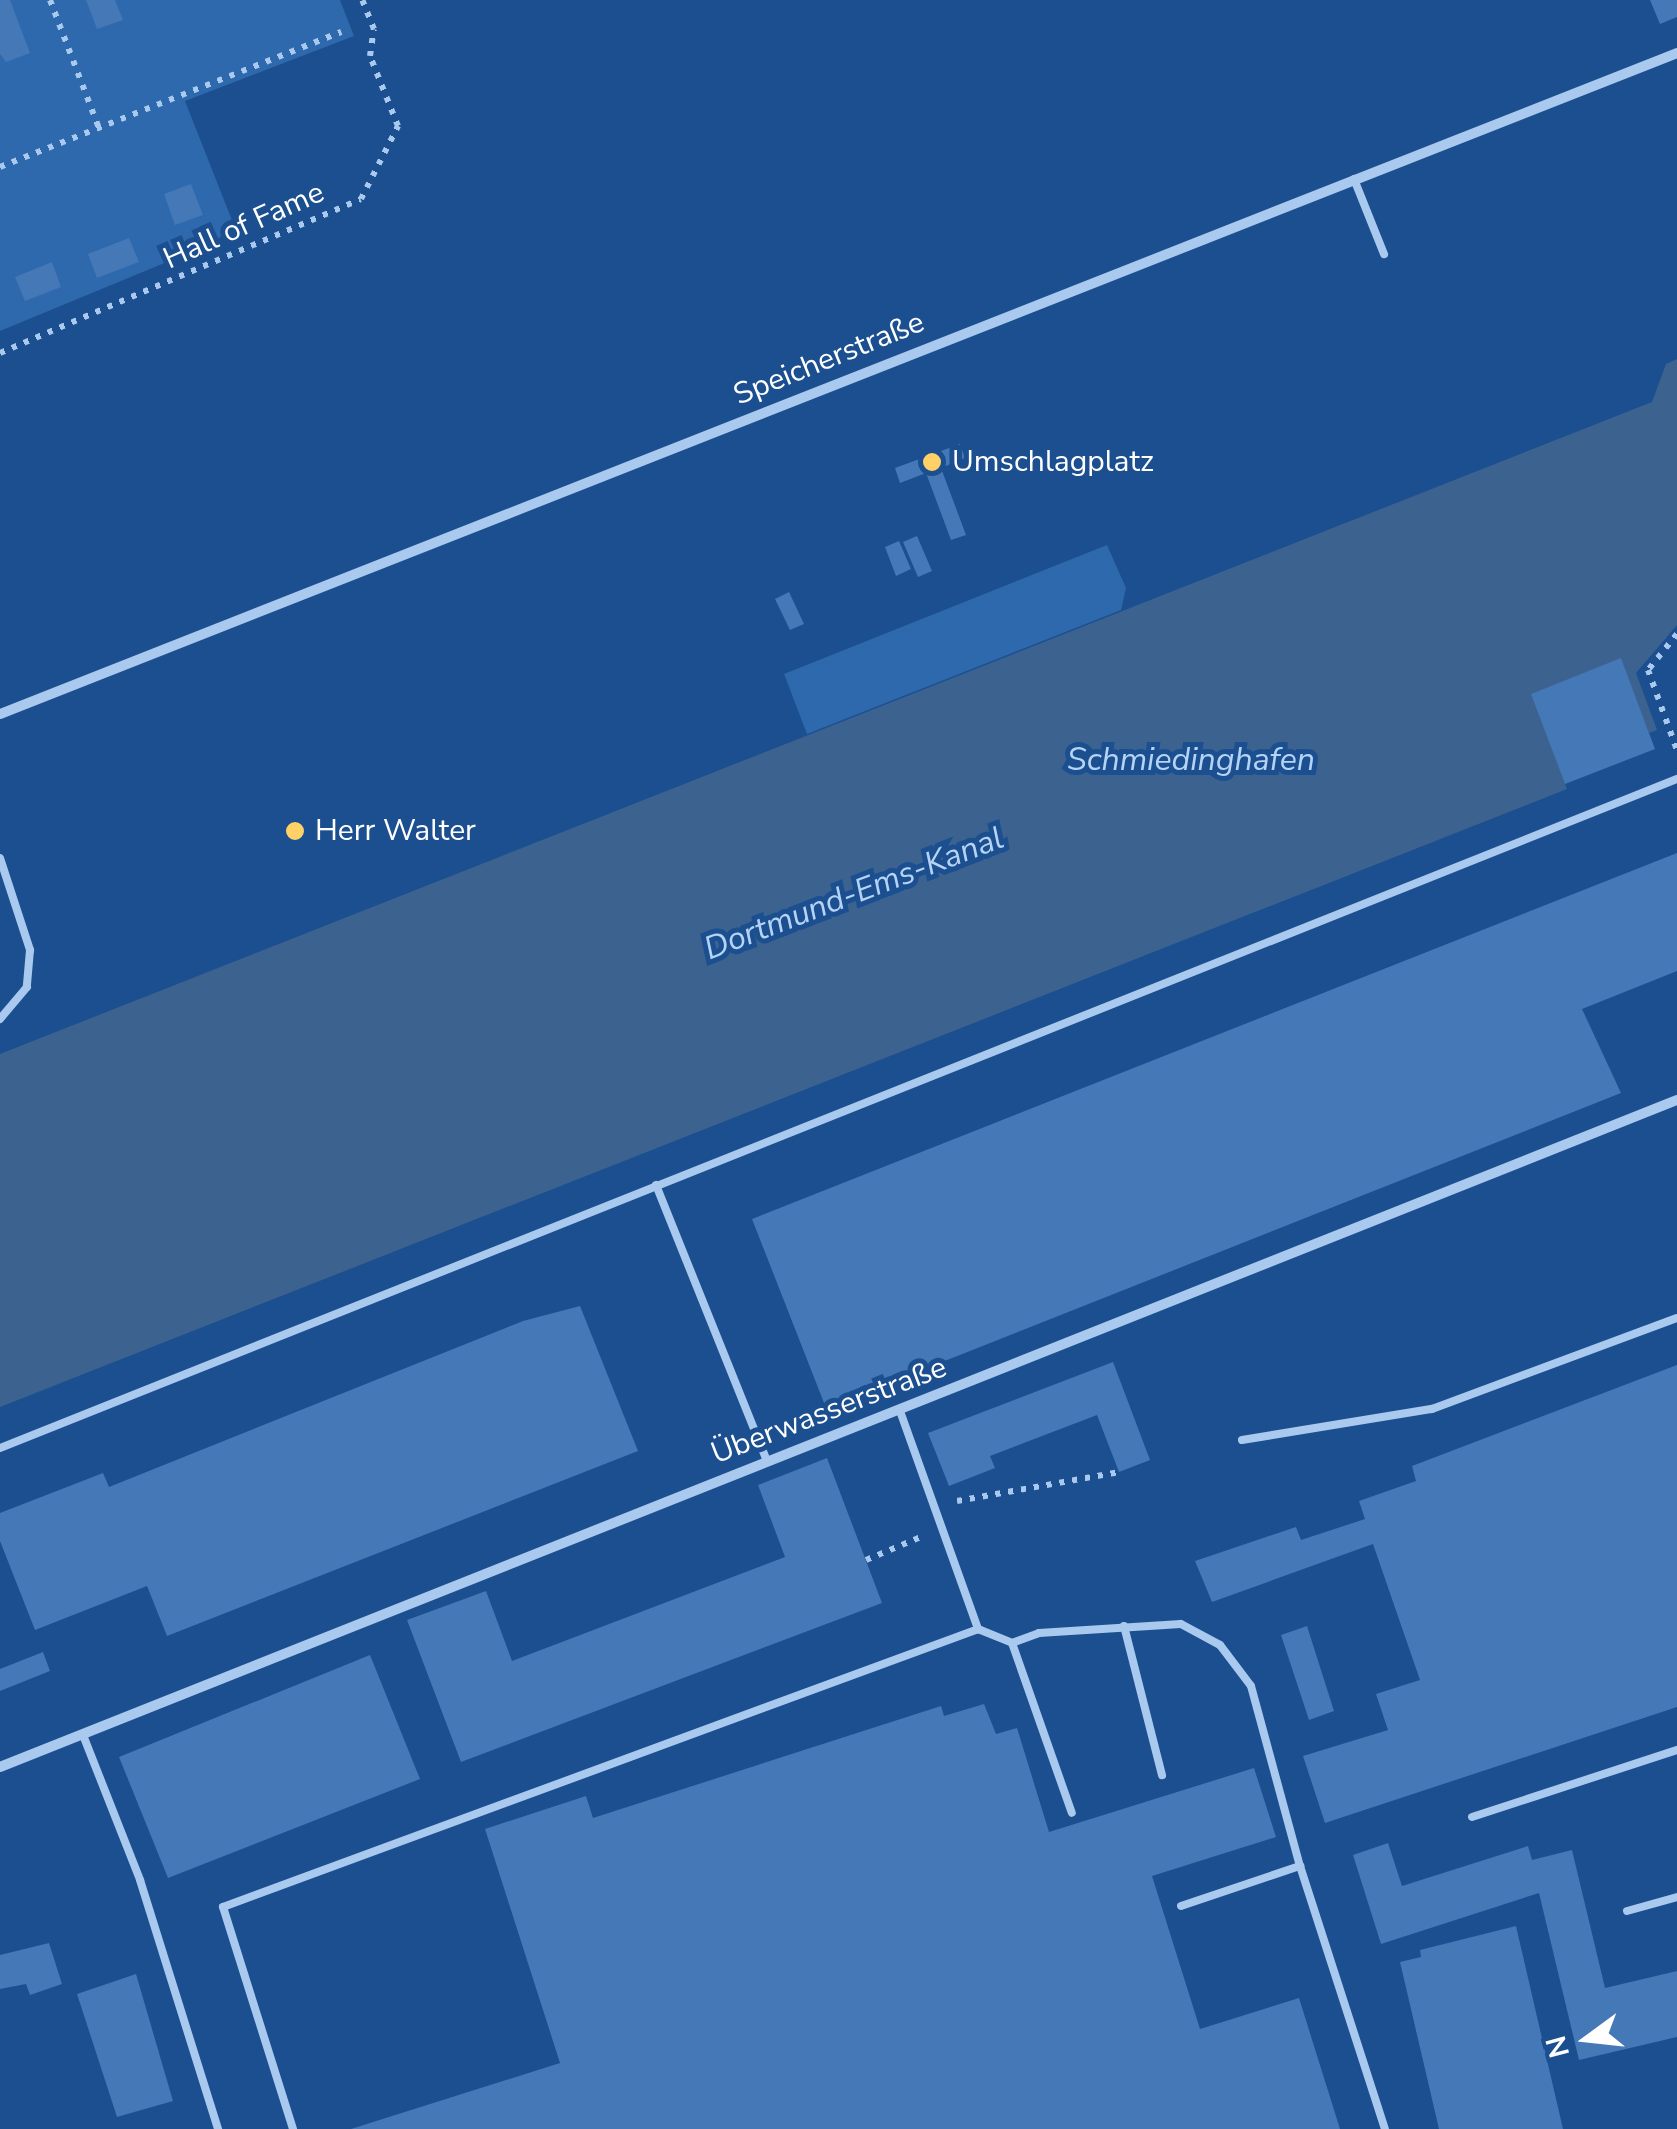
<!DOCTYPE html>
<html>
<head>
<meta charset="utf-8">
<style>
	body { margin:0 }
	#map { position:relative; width:1677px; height:2129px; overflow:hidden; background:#1b4f8f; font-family:"Nunito Sans",sans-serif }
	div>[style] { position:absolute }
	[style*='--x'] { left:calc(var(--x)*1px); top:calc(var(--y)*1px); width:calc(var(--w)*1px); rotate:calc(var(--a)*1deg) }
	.green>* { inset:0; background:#2e69ad }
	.water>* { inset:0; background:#3c6290 }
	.building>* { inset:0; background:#4478b7 }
	.path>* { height:6px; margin-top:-3px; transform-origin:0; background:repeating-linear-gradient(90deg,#a9c9ee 0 5px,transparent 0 13px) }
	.lane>* { height:8px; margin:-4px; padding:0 4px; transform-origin:4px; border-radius:4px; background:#a9c9ee }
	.street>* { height:10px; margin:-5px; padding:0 5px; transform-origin:5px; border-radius:5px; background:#a9c9ee }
	.dots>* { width:28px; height:28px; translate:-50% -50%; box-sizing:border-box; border:5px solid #1b4f8f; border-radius:50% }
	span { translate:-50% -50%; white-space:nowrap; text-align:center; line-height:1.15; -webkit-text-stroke:10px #1b4f8f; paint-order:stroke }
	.street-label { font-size:30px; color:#fff }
	.poi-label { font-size:30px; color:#fff }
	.left { translate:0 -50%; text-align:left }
	.water-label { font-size:32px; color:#b5d3f5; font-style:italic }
	.north { position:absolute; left:1537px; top:1989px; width:100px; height:100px; -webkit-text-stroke:8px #1b4f8f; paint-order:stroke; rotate:255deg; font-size:28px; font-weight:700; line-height:40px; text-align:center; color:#fff }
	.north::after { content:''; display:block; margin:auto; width:35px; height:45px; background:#fff; clip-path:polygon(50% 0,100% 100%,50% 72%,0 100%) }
</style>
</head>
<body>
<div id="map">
	<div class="green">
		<i style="clip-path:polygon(0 0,340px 0,354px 36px,185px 101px,237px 233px,0 331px)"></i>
		<i style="clip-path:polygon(1107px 545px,1126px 588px,1121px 610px,807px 734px,784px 674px)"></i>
	</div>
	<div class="water">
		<i style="clip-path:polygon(1677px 359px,1677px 625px,1636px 673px,1657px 730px,1649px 733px,1621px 659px,1532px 694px,1567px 789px,0 1407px,0 1054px,1652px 402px,1666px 364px)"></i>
	</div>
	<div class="building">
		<i style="clip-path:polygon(0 0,10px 0,30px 53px,6px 62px,0 54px)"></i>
		<i style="clip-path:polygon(86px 0,115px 0,123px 20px,97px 29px)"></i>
		<i style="clip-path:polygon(1650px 0,1677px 0,1677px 17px,1660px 24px)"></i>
		<i style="clip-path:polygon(191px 184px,203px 215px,175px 225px,164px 194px)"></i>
		<i style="clip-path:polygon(129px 238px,139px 262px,97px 278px,88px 254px)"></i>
		<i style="clip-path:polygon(52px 262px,61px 287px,25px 301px,15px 277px)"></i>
		<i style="clip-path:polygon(960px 444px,965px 458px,941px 468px,966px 535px,951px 540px,926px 473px,900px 483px,895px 468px)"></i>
		<i style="clip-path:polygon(917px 536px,932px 571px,918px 577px,903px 542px)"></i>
		<i style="clip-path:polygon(899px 541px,911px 569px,896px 576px,885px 547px)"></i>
		<i style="clip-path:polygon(789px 592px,804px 624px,790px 630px,775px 599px)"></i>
		<i style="clip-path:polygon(1621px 658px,1655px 749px,1565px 784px,1531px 694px)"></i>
		<i style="clip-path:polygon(1677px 853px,1677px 971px,1582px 1009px,1621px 1093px,826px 1408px,752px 1219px)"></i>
		<i style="clip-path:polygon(580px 1306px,638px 1451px,167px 1636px,147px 1586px,35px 1630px,0 1541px,0 1513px,103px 1473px,109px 1487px,523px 1321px)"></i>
		<i style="clip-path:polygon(1113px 1362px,1150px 1460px,1119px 1472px,1097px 1415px,990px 1456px,995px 1468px,949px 1486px,928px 1433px)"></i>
		<i style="clip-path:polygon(1677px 1365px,1677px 1707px,1325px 1823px,1303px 1756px,1388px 1730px,1376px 1694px,1420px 1680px,1373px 1544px,1212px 1602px,1195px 1561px,1296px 1527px,1301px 1540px,1365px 1519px,1359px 1501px,1416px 1481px,1412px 1466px)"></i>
		<i style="clip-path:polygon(827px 1458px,882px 1603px,461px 1762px,407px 1620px,486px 1591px,512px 1661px,785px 1557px,758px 1485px)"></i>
		<i style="clip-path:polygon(1307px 1626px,1334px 1711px,1309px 1720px,1281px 1635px)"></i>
		<i style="clip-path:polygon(43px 1652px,50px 1671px,0 1691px,0 1669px)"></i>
		<i style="clip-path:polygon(370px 1655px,420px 1779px,168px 1878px,119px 1757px)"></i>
		<i style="clip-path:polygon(984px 1704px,996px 1734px,1017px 1728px,1049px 1832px,1254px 1768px,1276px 1837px,1152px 1876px,1200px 2029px,1299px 1998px,1340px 2129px,351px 2129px,560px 2063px,485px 1829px,586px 1796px,593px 1818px,941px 1706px,944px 1716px)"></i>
		<i style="clip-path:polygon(1388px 1843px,1402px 1886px,1528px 1846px,1532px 1860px,1572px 1850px,1605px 1988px,1677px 1971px,1677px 2037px,1579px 2060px,1539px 1893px,1381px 1944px,1353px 1855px)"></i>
		<i style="clip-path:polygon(1516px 1926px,1563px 2129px,1439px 2129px,1400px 1962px,1421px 1957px,1420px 1950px)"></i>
		<i style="clip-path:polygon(49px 1943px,62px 1984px,30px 1995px,26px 1984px,0 1989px,0 1955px)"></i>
		<i style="clip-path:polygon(136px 1974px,173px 2101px,117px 2117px,77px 1994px)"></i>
	</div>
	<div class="path">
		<i style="--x:50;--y:0;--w:137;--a:69.1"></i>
		<i style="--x:0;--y:167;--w:367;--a:-21.6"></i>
		<i style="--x:0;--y:353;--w:392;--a:-23.1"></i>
		<i style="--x:361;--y:199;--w:82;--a:-63.1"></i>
		<i style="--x:398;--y:126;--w:75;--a:-111.8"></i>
		<i style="--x:370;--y:56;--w:27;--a:-82"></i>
		<i style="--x:374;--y:29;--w:31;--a:-112"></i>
		<i style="--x:1677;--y:634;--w:46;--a:128.9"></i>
		<i style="--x:1648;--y:670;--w:85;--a:70.1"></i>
		<i style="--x:957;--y:1501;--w:165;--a:-10.1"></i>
		<i style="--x:866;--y:1560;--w:60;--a:-22.7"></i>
	</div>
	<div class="lane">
		<i style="--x:1354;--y:179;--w:81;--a:68.2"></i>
		<i style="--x:0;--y:858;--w:97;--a:71.9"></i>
		<i style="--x:30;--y:950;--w:37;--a:95"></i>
		<i style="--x:27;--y:987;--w:42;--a:130.2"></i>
		<i style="--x:656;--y:1185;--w:297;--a:68.1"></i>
		<i style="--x:900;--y:1411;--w:232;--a:70.3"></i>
		<i style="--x:1242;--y:1440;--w:193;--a:-9.3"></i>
		<i style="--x:1432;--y:1409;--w:261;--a:-20.4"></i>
		<i style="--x:0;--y:1448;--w:1806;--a:-21.75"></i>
		<i style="--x:1124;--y:1626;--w:154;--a:75.7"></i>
		<i style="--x:1012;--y:1643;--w:180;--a:70.6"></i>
		<i style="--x:83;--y:1735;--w:156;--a:68.5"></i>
		<i style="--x:140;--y:1880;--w:261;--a:72.6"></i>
		<i style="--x:1472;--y:1817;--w:216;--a:-18.1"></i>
		<i style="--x:1181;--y:1906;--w:126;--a:-18.6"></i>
		<i style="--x:1300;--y:1866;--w:276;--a:72.1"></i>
		<i style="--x:1627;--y:1911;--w:52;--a:-15.6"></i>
		<i style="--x:293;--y:2129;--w:233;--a:-107.5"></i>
		<i style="--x:223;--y:1907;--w:805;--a:-20.21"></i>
		<i style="--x:978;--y:1629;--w:37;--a:22"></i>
		<i style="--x:1012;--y:1643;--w:29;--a:-20"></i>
		<i style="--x:1039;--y:1633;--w:142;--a:-3.6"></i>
		<i style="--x:1181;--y:1624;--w:44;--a:28.3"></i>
		<i style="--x:1220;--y:1645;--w:51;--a:52.9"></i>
		<i style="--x:1251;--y:1686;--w:187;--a:74.8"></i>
	</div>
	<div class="street">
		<i style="--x:0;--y:714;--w:1803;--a:-21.51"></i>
		<i style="--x:0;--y:1767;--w:1805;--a:-21.69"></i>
	</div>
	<div class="dots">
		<i style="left:932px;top:462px;background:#ffd166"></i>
		<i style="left:295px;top:831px;background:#ffd166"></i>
	</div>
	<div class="street-label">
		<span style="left:244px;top:226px;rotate:-24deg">Hall of Fame</span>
		<span style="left:829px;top:359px;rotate:-22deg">Speicherstraße</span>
		<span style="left:829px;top:1411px;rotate:-21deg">Überwasserstraße</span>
	</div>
	<div class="poi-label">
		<span class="left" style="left:952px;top:462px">Umschlagplatz</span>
		<span class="left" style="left:315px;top:831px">Herr Walter</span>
	</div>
	<div class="water-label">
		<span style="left:1191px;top:760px">Schmiedinghafen</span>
		<span style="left:854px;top:894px;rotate:-21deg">Dortmund-Ems-Kanal</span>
	</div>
	<div class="north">N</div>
</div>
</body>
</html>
